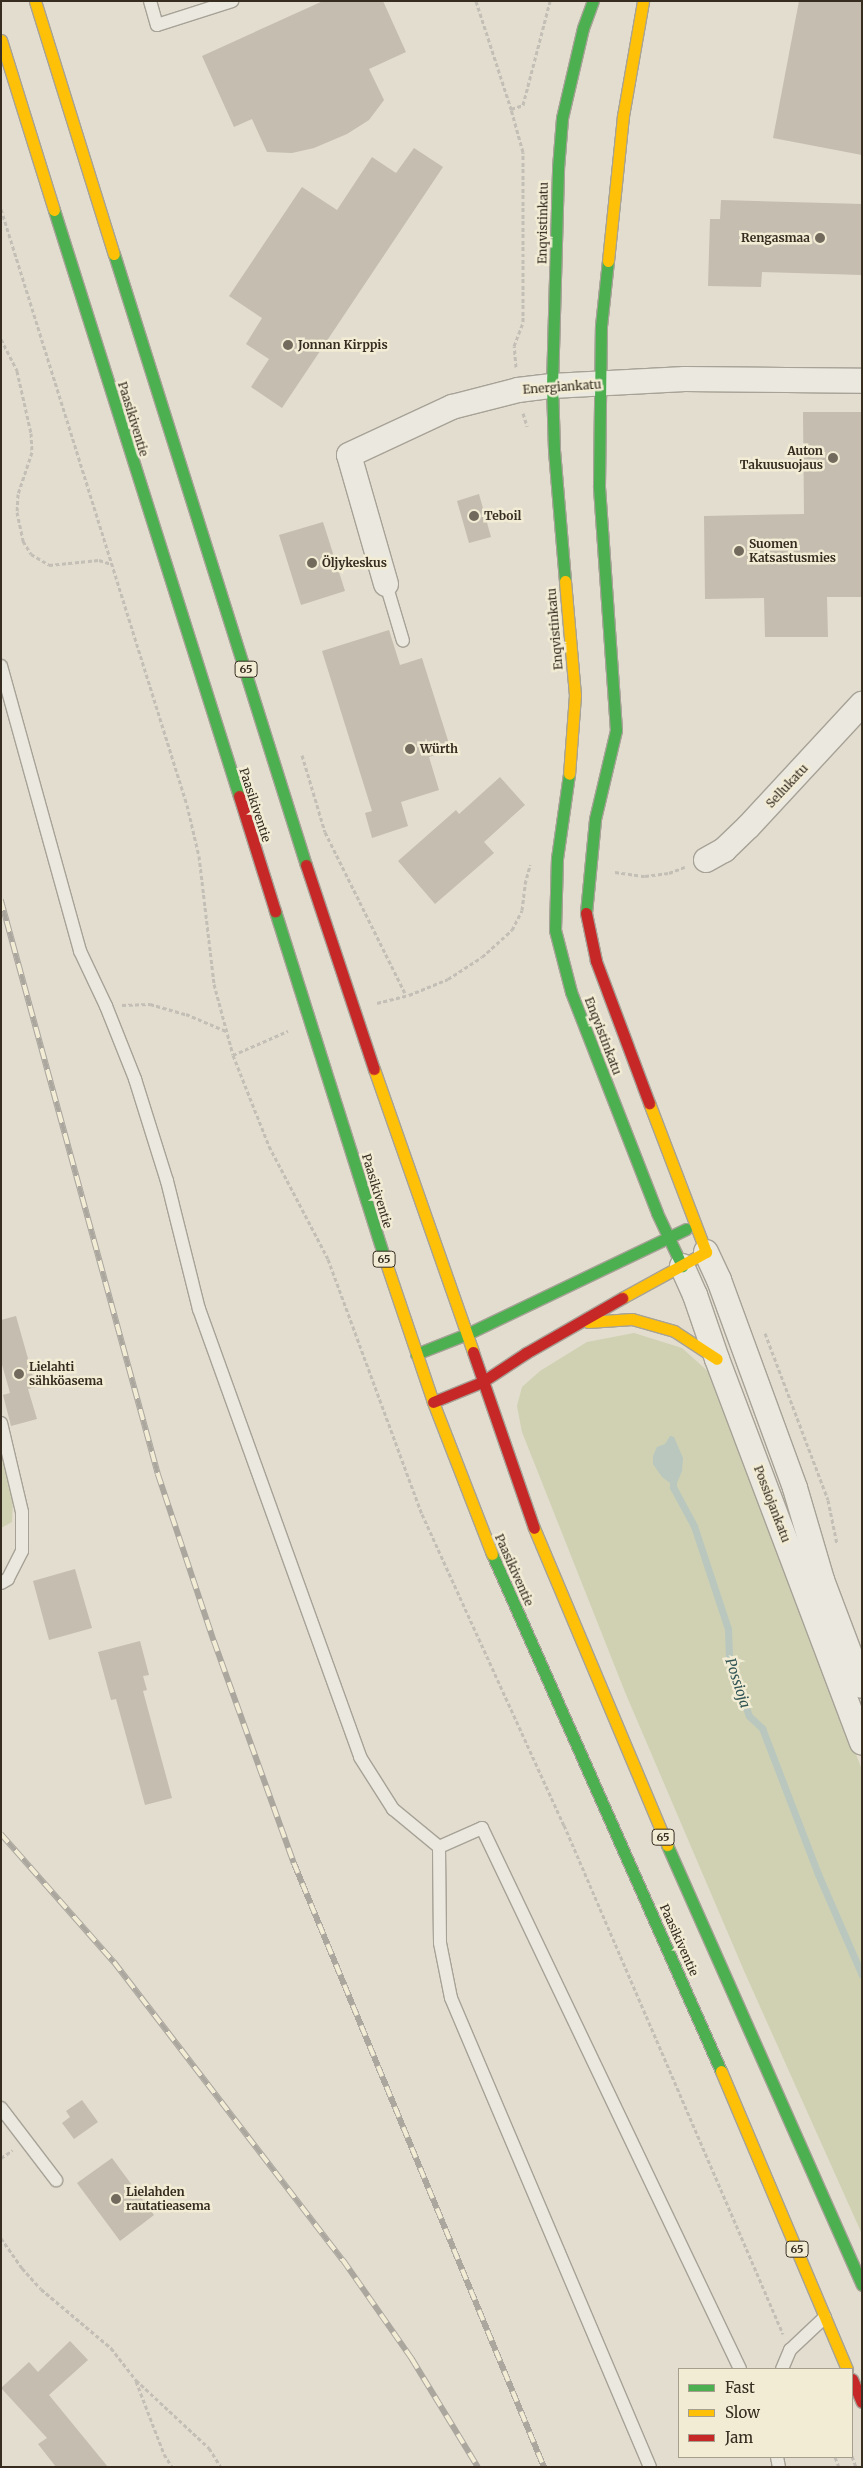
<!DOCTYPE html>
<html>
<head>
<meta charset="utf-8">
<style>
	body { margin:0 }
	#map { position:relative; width:863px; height:2468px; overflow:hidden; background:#e2ddce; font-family:Merriweather,serif }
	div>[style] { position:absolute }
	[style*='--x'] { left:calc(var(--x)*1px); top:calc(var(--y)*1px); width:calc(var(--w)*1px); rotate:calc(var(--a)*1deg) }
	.green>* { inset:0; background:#cfd1b2 }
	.water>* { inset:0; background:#b9c7bf }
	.stream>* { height:7px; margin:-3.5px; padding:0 3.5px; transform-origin:3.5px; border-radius:3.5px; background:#b9c7bf }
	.building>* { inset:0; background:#c5bdaf }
	.path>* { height:3px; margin-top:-1.5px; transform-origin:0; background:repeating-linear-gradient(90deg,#c3bfb6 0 4px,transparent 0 6.5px) }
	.roads { filter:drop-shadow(1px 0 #a7a297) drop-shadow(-1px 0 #a7a297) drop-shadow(0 1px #a7a297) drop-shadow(0 -1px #a7a297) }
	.lane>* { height:12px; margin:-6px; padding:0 6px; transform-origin:6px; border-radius:6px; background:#ebe8df }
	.street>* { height:24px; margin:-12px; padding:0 12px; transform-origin:12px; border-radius:12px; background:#ebe8df }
	.fast>* { height:11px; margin:-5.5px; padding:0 5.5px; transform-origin:5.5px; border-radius:5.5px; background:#4caf50 }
	.slow>* { height:11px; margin:-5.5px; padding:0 5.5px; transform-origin:5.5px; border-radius:5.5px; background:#ffc107 }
	.jam>* { height:11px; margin:-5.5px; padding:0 5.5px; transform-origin:5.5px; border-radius:5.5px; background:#c62828 }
	.rail>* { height:5.5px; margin-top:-2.75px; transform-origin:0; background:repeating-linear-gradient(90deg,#f2ecd5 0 11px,#aba79f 0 22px); box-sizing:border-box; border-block:1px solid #aba79f }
	.dots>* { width:14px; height:14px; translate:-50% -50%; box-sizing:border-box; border:2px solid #f2ecd5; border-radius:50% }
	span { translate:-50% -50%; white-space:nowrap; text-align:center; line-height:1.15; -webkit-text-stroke:5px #f2ecd5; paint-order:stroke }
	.shield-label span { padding:1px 4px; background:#f2ecd5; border:1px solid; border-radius:4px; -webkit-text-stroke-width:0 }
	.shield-label { font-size:11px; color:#362c20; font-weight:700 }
	.street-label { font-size:12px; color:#362c20 }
	.poi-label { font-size:12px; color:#362c20; font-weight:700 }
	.right { translate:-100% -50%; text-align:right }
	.left { translate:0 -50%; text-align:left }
	.water-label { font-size:14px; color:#315454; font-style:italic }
	.frame { position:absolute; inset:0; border:2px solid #362c20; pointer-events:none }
	.legend { position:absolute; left:678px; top:2368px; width:175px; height:90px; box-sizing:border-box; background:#f2ecd5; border:1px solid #a79f8d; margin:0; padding:6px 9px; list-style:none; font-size:15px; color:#362c20 }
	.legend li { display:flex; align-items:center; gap:10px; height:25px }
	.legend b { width:25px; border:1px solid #a79f8d }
</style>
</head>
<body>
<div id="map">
	<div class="green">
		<i style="clip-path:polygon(634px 1333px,682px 1348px,713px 1376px,862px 1770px,862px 2234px,745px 1973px,625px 1692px,522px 1432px,517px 1406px,522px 1387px,540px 1371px,587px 1342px)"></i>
		<i style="clip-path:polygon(1px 1453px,13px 1498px,12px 1522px,1px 1528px)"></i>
	</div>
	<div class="water">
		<i style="clip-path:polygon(670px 1436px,674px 1437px,683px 1458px,682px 1471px,677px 1483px,670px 1483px,662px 1477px,653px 1464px,653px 1456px,657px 1447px,665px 1444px)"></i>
	</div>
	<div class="stream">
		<i style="--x:673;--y:1475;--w:12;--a:90"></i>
		<i style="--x:673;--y:1487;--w:44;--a:61.7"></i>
		<i style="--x:694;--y:1526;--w:108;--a:71.7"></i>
		<i style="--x:728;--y:1629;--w:30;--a:88"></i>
		<i style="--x:729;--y:1659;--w:60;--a:70.7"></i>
		<i style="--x:749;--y:1716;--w:18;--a:43"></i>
		<i style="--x:762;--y:1728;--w:156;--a:69"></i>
		<i style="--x:818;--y:1874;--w:110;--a:66.5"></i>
	</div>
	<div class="building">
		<i style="clip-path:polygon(323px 1px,383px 1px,406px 52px,369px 69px,384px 100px,369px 120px,347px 134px,314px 148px,292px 153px,267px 152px,252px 119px,234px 127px,202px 56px)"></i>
		<i style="clip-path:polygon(799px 1px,862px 1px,862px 155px,773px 138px)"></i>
		<i style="clip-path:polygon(414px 148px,443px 167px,282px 408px,251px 387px,269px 359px,246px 344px,262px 318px,229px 296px,302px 187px,337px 210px,372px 157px,396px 173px)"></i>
		<i style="clip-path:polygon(721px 200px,862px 204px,862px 275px,762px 272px,761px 287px,708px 286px,710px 219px,720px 219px)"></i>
		<i style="clip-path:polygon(803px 412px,862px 412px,862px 597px,827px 597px,828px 637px,765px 637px,764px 598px,705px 599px,704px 516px,804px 514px)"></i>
		<i style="clip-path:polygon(479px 494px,491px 537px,469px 543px,457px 501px)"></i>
		<i style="clip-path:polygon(323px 522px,345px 591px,301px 605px,279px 535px)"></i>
		<i style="clip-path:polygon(389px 630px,400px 665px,422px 658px,451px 750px,429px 757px,439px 790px,401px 802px,408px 826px,372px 838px,365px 813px,372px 811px,322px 651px)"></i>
		<i style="clip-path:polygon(500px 777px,525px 805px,484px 842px,494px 853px,435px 904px,398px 861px,456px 810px,459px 814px)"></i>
		<i style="clip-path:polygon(16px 1316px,36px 1387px,28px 1389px,37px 1419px,11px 1426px,3px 1395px,10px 1393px,1px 1361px,1px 1320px)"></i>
		<i style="clip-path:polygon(75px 1569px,92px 1628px,49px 1640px,33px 1581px)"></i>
		<i style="clip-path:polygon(140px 1641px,149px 1675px,143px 1676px,147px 1690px,143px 1691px,172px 1798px,145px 1805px,116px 1699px,111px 1700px,98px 1652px)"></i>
		<i style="clip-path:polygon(82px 2100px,98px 2122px,74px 2139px,62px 2123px,70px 2117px,66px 2111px)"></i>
		<i style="clip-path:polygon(112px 2158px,154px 2215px,120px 2241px,77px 2183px)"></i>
		<i style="clip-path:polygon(70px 2341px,88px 2360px,49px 2395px,108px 2467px,56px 2467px,38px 2444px,47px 2438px,1px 2388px,29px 2362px,38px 2372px)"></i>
	</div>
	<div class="path">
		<i style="--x:476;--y:1;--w:114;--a:72"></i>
		<i style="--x:1;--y:209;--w:624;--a:72.67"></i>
		<i style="--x:187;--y:805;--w:52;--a:76.8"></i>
		<i style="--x:199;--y:856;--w:129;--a:83.3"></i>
		<i style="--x:214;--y:984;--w:73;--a:75"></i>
		<i style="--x:233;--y:1055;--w:98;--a:68.4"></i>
		<i style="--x:269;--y:1146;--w:127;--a:62.4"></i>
		<i style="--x:328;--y:1259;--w:272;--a:69.8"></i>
		<i style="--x:422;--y:1514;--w:342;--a:65.5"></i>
		<i style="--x:564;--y:1825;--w:554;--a:66.72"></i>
		<i style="--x:1;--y:339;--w:36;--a:63"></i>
		<i style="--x:17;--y:371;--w:64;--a:77.3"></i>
		<i style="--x:31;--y:433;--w:19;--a:87"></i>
		<i style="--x:32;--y:452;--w:44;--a:108.4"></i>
		<i style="--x:18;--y:494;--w:18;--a:93"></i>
		<i style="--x:17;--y:512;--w:30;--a:78"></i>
		<i style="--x:23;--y:541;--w:15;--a:58"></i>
		<i style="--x:31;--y:554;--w:21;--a:31"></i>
		<i style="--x:49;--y:565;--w:50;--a:-5.7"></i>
		<i style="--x:99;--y:560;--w:13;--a:18"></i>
		<i style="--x:516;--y:367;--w:21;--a:-95"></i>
		<i style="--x:514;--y:346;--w:26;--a:-69"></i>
		<i style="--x:523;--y:322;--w:170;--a:-90"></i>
		<i style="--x:523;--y:152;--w:45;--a:-105.6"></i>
		<i style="--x:511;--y:109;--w:13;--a:-18"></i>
		<i style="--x:523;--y:105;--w:107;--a:-75.4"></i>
		<i style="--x:523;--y:413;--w:14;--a:73"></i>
		<i style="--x:302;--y:755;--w:80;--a:73.4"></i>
		<i style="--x:325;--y:832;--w:182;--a:63.6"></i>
		<i style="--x:615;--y:872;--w:30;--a:8"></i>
		<i style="--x:645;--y:876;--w:24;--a:-7"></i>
		<i style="--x:669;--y:873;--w:17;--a:-21"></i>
		<i style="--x:377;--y:1003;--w:33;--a:-14"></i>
		<i style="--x:409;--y:995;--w:42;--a:-22.3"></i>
		<i style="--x:448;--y:979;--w:40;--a:-32.9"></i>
		<i style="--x:482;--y:957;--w:40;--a:-42"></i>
		<i style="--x:512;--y:930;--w:22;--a:-63"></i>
		<i style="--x:522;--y:910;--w:26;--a:-83"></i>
		<i style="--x:525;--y:884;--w:20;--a:-75"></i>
		<i style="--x:122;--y:1005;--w:28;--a:-2"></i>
		<i style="--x:150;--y:1004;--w:37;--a:16"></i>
		<i style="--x:186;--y:1014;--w:43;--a:23"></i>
		<i style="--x:233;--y:1055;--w:60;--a:-23.6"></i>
		<i style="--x:765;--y:1333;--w:178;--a:69.3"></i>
		<i style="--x:828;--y:1500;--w:45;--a:78.4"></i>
		<i style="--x:1;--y:2158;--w:14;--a:-34"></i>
		<i style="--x:1;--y:2238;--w:37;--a:55"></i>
		<i style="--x:22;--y:2268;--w:28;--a:48"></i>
		<i style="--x:41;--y:2289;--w:92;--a:40.1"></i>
		<i style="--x:111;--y:2348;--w:41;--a:52"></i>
		<i style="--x:136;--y:2380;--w:100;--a:43"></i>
		<i style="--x:209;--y:2448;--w:22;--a:58"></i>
		<i style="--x:136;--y:2381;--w:78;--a:69"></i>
		<i style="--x:164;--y:2454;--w:15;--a:58"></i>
		<i style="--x:852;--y:2456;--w:12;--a:70"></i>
		<i style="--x:835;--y:2457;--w:11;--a:68"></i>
	</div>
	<div class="roads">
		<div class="lane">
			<i style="--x:150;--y:1;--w:25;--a:74"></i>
			<i style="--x:157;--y:25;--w:79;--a:-17.7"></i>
			<i style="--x:386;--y:584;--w:59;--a:73.4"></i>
			<i style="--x:1;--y:666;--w:296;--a:74.5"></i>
			<i style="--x:80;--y:951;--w:61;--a:64.7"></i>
			<i style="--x:106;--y:1006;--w:79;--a:68.3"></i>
			<i style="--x:135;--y:1079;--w:107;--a:72.6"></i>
			<i style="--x:167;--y:1181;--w:132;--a:76"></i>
			<i style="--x:199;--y:1309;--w:476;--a:70.2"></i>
			<i style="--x:360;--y:1757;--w:62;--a:57.6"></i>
			<i style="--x:393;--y:1809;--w:60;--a:39.6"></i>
			<i style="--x:439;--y:1847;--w:96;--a:89.4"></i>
			<i style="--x:440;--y:1943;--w:56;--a:78.7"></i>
			<i style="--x:451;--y:1998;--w:509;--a:67.01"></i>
			<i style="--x:1;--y:1423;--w:91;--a:76.7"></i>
			<i style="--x:22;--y:1512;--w:39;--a:90"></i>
			<i style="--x:22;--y:1551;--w:31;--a:117"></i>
			<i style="--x:8;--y:1579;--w:8;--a:150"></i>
			<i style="--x:439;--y:1847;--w:47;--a:-23.8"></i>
			<i style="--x:482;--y:1828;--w:599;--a:64.5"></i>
			<i style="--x:1;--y:2108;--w:91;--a:52.6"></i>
			<i style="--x:782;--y:2369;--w:21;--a:-67"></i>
			<i style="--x:790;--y:2350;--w:48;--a:-43.3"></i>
			<i style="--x:777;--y:2457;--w:10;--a:79"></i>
		</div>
		<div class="street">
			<i style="--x:386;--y:584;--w:134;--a:-106"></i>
			<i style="--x:349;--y:455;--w:114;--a:-25"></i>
			<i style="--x:452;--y:407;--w:68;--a:-14.4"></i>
			<i style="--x:518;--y:390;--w:34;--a:-7"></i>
			<i style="--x:552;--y:386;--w:133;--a:-3"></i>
			<i style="--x:685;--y:379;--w:177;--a:0.6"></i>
			<i style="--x:706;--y:860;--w:21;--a:-29"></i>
			<i style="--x:724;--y:850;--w:33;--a:-44"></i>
			<i style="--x:748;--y:827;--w:168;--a:-47.2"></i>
			<i style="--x:706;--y:1252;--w:31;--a:65"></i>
			<i style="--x:719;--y:1280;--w:221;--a:69.9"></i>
			<i style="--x:795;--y:1488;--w:96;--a:73.6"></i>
			<i style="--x:822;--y:1580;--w:113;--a:69.3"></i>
			<i style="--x:682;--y:1266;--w:32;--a:66"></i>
			<i style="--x:695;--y:1295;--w:68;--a:71"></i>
			<i style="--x:717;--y:1359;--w:410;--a:69.3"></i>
		</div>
		<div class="fast">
			<i style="--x:54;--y:210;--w:615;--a:72.48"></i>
			<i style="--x:114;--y:254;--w:640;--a:72.56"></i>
			<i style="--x:565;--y:581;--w:132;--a:-94.8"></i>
			<i style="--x:554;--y:449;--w:63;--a:-91.8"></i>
			<i style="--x:552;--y:386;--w:218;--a:-88.4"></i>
			<i style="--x:558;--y:168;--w:50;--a:-85.4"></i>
			<i style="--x:562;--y:118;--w:92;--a:-76.9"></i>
			<i style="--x:583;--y:28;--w:29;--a:-70"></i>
			<i style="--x:569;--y:774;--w:85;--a:98.1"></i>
			<i style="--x:557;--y:858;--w:72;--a:91.6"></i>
			<i style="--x:555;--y:930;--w:64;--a:75.5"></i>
			<i style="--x:571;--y:992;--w:237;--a:68.7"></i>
			<i style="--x:657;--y:1213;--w:59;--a:64.7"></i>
			<i style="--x:275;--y:911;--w:363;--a:72.5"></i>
			<i style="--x:586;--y:913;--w:94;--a:-84.5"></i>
			<i style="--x:595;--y:819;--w:91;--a:-76.7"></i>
			<i style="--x:616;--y:730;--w:245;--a:-94"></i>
			<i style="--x:599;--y:486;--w:160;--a:-89.3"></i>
			<i style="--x:601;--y:326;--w:65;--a:-83.9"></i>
			<i style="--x:416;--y:1354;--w:55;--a:-21.4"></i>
			<i style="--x:467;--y:1334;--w:243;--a:-25.6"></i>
			<i style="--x:492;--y:1554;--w:565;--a:66.11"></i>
			<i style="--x:667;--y:1845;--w:481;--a:66.1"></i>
		</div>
		<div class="slow">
			<i style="--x:35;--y:1;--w:265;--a:72.7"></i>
			<i style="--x:1;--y:40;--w:178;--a:72.7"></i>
			<i style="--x:608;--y:261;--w:146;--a:-84.1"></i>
			<i style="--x:623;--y:116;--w:117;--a:-80.1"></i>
			<i style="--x:565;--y:581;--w:114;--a:85"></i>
			<i style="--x:575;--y:695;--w:79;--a:94.3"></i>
			<i style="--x:374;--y:1069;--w:300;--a:70.7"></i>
			<i style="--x:384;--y:1257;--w:153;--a:71.3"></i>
			<i style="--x:433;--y:1402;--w:163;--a:68.8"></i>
			<i style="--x:622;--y:1298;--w:96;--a:-28.7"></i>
			<i style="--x:706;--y:1252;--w:160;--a:-110.9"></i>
			<i style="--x:588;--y:1322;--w:44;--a:-3.9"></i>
			<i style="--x:632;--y:1319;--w:44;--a:15.9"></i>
			<i style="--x:674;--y:1331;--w:51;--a:33.1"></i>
			<i style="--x:534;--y:1528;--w:344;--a:67.2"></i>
			<i style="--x:721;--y:2071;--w:324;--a:67.1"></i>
		</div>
		<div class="jam">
			<i style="--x:239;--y:796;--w:121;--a:72.6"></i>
			<i style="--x:306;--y:865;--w:215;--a:71.6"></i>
			<i style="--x:586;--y:913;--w:49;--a:78.2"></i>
			<i style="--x:596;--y:961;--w:152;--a:69.5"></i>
			<i style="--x:473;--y:1352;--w:186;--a:70.9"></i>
			<i style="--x:433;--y:1402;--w:53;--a:-22.2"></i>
			<i style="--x:482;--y:1382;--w:53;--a:-33.4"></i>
			<i style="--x:526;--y:1353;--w:111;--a:-29.8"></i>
			<i style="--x:852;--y:2379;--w:25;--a:67"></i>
		</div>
	</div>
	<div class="rail">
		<i style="--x:1;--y:900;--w:595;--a:74.7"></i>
		<i style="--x:158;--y:1474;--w:176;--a:71.5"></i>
		<i style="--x:214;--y:1641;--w:236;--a:70.2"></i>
		<i style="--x:294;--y:1863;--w:654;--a:67.51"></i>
		<i style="--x:1;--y:1834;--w:171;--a:48.6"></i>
		<i style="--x:114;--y:1962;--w:376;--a:52.5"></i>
		<i style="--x:343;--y:2260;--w:121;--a:55.1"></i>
		<i style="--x:412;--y:2359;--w:127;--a:58.6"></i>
	</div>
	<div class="dots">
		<i style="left:820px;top:238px;background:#726a5d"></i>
		<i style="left:288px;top:345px;background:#726a5d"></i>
		<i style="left:833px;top:458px;background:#726a5d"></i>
		<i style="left:474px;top:516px;background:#726a5d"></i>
		<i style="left:739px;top:551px;background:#726a5d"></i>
		<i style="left:312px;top:563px;background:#726a5d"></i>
		<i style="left:410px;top:749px;background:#726a5d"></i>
		<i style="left:19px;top:1374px;background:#726a5d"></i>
		<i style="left:116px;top:2199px;background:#726a5d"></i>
	</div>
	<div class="shield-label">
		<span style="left:246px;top:669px">65</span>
		<span style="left:384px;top:1259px">65</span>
		<span style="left:663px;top:1837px">65</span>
		<span style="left:797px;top:2249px">65</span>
	</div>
	<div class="street-label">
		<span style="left:543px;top:223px;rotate:-89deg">Enqvistinkatu</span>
		<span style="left:562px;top:387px;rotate:-4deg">Energiankatu</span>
		<span style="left:133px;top:419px;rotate:73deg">Paasikiventie</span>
		<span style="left:555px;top:629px;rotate:-95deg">Enqvistinkatu</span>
		<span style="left:787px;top:786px;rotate:-47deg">Sellukatu</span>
		<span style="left:255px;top:805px;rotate:72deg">Paasikiventie</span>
		<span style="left:603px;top:1036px;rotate:69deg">Enqvistinkatu</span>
		<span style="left:377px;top:1191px;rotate:73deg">Paasikiventie</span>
		<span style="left:772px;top:1504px;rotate:69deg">Possiojankatu</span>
		<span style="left:514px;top:1570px;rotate:66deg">Paasikiventie</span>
		<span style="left:679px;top:1940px;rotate:66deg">Paasikiventie</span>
	</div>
	<div class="poi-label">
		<span class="right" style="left:810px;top:238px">Rengasmaa</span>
		<span class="left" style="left:298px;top:345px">Jonnan Kirppis</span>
		<span class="right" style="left:823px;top:458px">Auton<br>Takuusuojaus</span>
		<span class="left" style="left:484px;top:516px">Teboil</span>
		<span class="left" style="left:749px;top:551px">Suomen<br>Katsastusmies</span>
		<span class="left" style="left:322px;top:563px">Öljykeskus</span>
		<span class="left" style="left:420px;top:749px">Würth</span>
		<span class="left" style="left:29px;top:1374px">Lielahti<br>sähköasema</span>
		<span class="left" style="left:126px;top:2199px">Lielahden<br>rautatieasema</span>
	</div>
	<div class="water-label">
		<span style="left:738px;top:1683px;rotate:72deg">Possioja</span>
	</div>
	<div class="frame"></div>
	<ul class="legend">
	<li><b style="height:6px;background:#4caf50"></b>Fast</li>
	<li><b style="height:6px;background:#ffc107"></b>Slow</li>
	<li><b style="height:6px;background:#c62828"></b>Jam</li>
	</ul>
</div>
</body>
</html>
